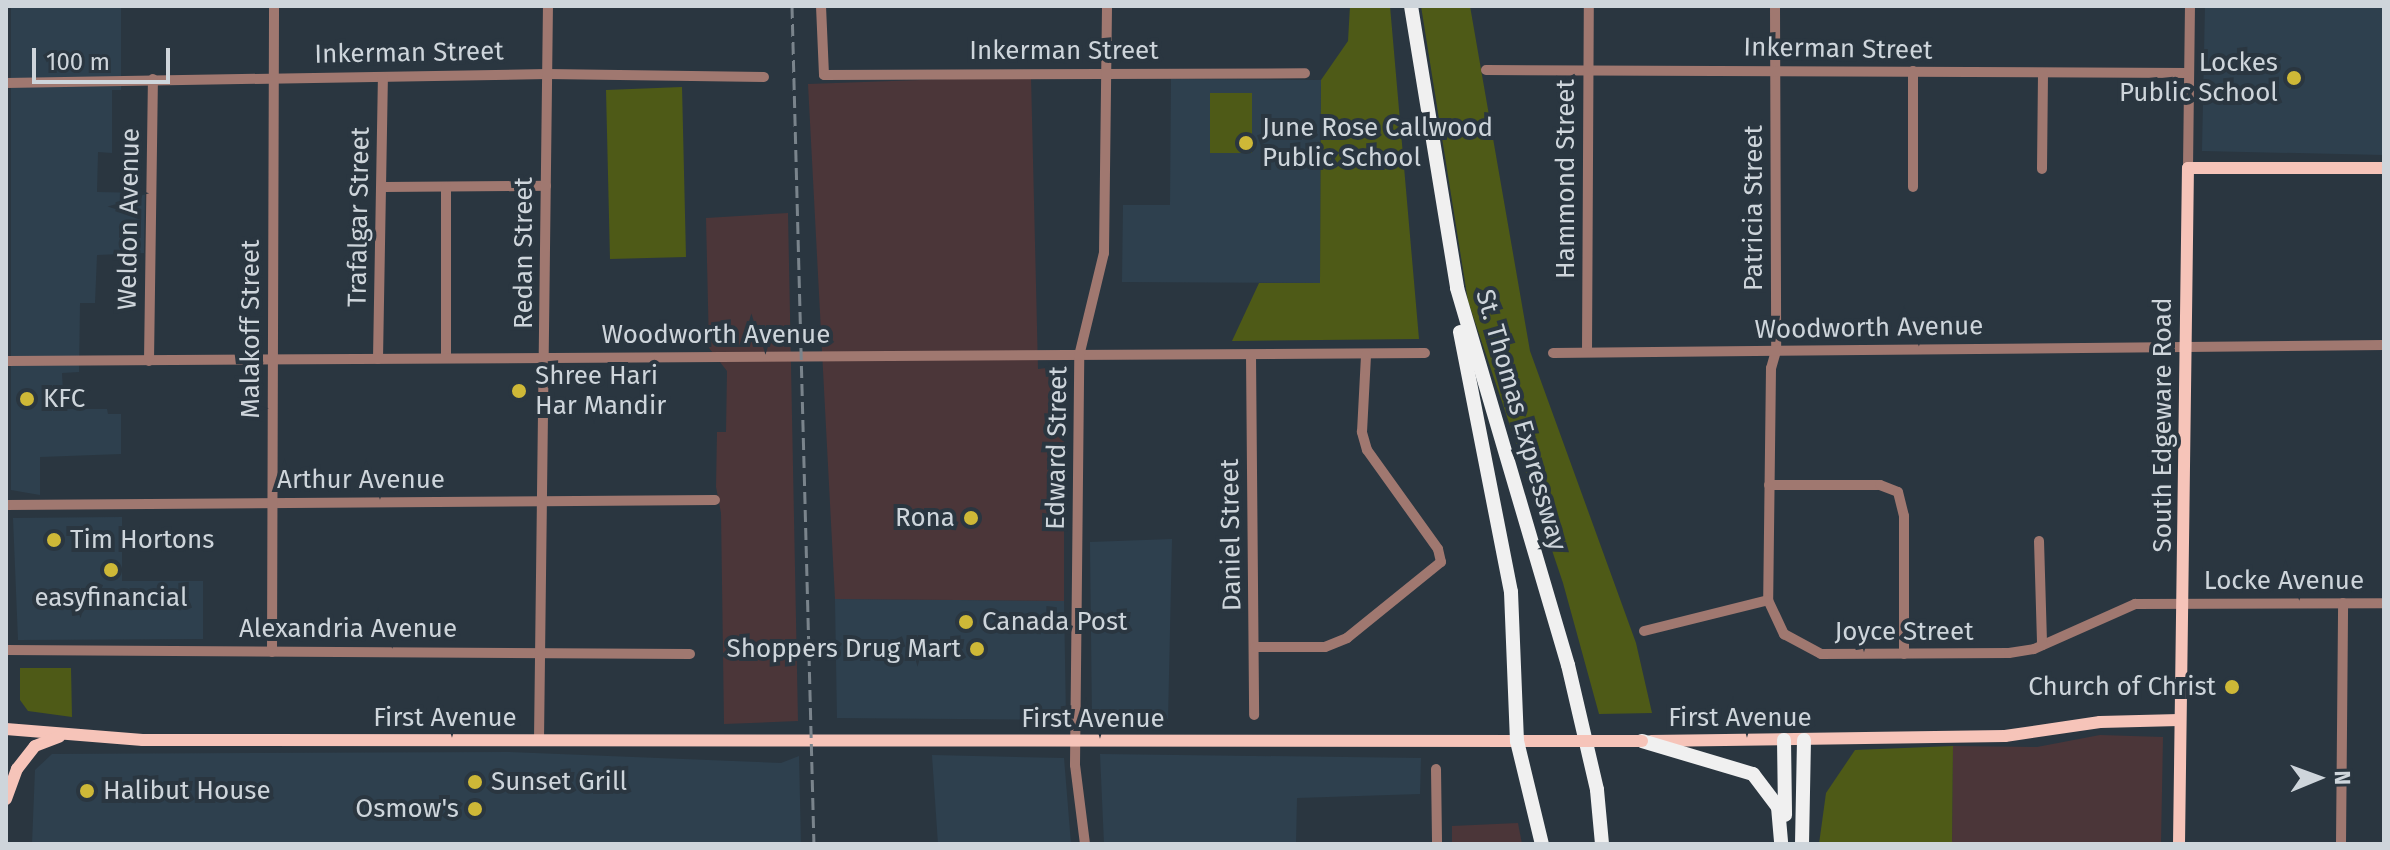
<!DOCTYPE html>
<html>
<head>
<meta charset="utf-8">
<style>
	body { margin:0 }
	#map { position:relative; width:2390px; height:850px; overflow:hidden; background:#2a3640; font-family:"Fira Sans",sans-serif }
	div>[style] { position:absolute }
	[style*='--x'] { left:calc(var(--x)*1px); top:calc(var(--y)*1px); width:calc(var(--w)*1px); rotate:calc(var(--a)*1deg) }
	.built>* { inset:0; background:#2e404e }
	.industrial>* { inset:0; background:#4b3639 }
	.green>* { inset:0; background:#4e5a17 }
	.minor>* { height:10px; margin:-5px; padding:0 5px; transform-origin:5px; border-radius:5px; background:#a07870 }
	.major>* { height:12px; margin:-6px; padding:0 6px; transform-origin:6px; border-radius:6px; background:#f6c4b9 }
	.highway>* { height:14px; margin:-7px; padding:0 7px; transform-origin:7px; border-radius:7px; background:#f0f0f0 }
	.rail>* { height:3px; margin-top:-1.5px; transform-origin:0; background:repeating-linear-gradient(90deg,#7a848c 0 12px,transparent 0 18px) }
	.major-bridge>* { height:12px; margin:-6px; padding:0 6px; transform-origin:6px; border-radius:6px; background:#f6c4b9 }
	.dots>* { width:22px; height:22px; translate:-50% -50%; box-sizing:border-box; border:4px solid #2a3640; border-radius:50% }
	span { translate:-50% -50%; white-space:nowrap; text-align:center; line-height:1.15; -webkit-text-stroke:8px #2a3640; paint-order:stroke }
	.street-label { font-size:26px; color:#ced5db }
	.poi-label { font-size:26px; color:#ced5db }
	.right { translate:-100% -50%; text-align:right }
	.left { translate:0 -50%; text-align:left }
	.frame { position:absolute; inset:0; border:8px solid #ced5db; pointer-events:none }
	.north { position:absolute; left:2278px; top:738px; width:80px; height:80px; -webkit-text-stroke:6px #2a3640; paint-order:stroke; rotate:89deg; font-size:22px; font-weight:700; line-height:32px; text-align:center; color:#ced5db }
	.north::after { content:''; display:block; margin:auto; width:28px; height:36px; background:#ced5db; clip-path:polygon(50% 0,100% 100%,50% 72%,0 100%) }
	.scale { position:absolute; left:32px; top:48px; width:138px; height:36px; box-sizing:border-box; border:4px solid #ced5db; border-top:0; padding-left:10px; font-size:24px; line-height:28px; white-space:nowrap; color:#ced5db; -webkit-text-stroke:6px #2a3640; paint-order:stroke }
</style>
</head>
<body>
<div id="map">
	<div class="built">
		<i style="clip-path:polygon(11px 6px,121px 6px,121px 90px,112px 90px,112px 153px,98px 152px,97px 192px,145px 193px,144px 253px,97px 255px,95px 303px,80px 303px,79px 372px,62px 373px,64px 409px,107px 409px,108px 414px,121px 414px,121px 454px,40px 457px,40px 495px,11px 490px)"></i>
		<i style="clip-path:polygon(2205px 6px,2384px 6px,2384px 155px,2202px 151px)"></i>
		<i style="clip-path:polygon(1171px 79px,1321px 80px,1320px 283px,1122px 282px,1123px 205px,1170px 205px)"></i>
		<i style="clip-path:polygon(122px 517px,122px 581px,203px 581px,203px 639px,18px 640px,13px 518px)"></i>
		<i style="clip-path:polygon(1172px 539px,1168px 719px,1092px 719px,1090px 542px)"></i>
		<i style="clip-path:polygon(835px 599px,1064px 601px,1066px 720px,837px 718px)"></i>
		<i style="clip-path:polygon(509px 752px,781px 763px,799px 756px,801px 844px,32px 844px,35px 770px,52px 754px)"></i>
		<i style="clip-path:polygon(1100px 754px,1421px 758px,1420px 794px,1297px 798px,1296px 844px,1104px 844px)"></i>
		<i style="clip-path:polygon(932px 755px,1064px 758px,1071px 844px,938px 844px)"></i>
	</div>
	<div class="industrial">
		<i style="clip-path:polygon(1031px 76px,1038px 369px,1064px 366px,1064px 601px,835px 599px,808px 84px)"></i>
		<i style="clip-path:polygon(788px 213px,798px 721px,724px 724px,721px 513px,716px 487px,717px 432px,726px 432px,727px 371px,709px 348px,706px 218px)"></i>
		<i style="clip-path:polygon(2100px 735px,2163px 737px,2161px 844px,1952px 844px,1953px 746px,2037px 747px)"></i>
		<i style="clip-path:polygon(1518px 823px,1522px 844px,1452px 844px,1452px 826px)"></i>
	</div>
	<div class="green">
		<i style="clip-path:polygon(1350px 6px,1390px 6px,1419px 339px,1232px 341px,1259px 283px,1320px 283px,1321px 80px,1348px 41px)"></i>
		<i style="clip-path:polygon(1421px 6px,1470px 6px,1530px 351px,1636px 643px,1652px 713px,1599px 714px,1563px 583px,1468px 301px)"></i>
		<i style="clip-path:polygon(682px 87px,686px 257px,610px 259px,606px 90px)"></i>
		<i style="clip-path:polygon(1210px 93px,1252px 93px,1252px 153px,1210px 153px)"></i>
		<i style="clip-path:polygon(20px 668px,71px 668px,72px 717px,28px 711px,20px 700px)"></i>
		<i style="clip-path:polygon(1953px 746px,1952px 844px,1819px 844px,1826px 793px,1855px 750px)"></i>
	</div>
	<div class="minor">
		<i style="--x:821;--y:6;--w:69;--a:87.5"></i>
		<i style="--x:824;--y:75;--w:481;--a:-0.2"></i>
		<i style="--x:1775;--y:7;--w:344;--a:89.8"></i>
		<i style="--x:1776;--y:351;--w:18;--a:106"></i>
		<i style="--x:1771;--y:368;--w:232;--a:90.7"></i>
		<i style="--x:1768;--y:600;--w:38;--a:65"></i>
		<i style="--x:1784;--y:634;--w:42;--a:28.4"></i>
		<i style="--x:1821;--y:654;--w:188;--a:-0.3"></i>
		<i style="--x:2009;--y:653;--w:25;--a:-9"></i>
		<i style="--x:2034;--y:649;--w:111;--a:-24"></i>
		<i style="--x:2135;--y:604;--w:249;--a:-0.2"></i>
		<i style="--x:1486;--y:70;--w:703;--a:0.24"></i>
		<i style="--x:1913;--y:71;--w:116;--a:90"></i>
		<i style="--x:6;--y:83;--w:541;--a:-0.95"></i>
		<i style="--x:547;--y:74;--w:217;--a:0.8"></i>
		<i style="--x:2188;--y:168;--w:162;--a:-89.3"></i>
		<i style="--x:2042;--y:169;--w:96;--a:-89.4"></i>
		<i style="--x:384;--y:187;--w:162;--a:-0.4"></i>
		<i style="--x:1587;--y:352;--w:346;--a:-89.7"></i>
		<i style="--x:1553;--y:353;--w:831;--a:-0.55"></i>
		<i style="--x:1251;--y:355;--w:360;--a:89.5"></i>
		<i style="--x:446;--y:358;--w:171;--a:-90"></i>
		<i style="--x:378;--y:359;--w:282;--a:-89"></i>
		<i style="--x:6;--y:361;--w:1419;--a:-0.32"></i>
		<i style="--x:149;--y:361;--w:282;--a:-89.2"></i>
		<i style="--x:1769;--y:485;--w:111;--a:0"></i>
		<i style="--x:1880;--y:485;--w:19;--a:21"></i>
		<i style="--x:1898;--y:492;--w:25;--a:76"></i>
		<i style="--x:1904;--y:516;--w:138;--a:90"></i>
		<i style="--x:6;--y:505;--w:709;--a:-0.4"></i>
		<i style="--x:2039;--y:541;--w:104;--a:88.3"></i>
		<i style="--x:1644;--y:631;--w:128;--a:-14"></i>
		<i style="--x:1255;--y:647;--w:70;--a:0"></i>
		<i style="--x:1325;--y:647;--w:24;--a:-22"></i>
		<i style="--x:1347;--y:638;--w:121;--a:-39"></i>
		<i style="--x:1441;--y:562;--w:13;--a:-103"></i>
		<i style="--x:1438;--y:549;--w:122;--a:-125.6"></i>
		<i style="--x:1367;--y:450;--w:19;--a:-106"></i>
		<i style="--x:1362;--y:432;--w:77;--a:-87"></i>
		<i style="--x:6;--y:650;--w:684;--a:0.34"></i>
		<i style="--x:272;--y:652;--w:646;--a:-89.82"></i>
		<i style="--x:539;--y:740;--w:734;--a:-89.3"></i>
		<i style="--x:1436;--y:769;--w:75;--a:89.2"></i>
		<i style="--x:1085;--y:844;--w:80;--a:-97.2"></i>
		<i style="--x:1075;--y:765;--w:409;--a:-89.4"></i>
		<i style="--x:1079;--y:356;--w:106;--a:-76.4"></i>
		<i style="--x:1104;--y:253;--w:247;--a:-89.3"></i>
		<i style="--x:2341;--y:844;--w:241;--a:-89.5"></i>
	</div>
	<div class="major">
		<i style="--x:6;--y:729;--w:137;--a:4.6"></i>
		<i style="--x:143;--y:740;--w:1416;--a:0.04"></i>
		<i style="--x:1651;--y:741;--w:354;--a:-0.8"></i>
		<i style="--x:2005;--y:736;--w:96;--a:-8.4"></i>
		<i style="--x:2100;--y:722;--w:79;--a:-1.5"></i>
		<i style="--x:6;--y:799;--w:32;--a:-70"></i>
		<i style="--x:17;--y:769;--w:29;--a:-52"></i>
		<i style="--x:35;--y:746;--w:26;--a:-21"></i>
		<i style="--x:2179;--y:844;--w:676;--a:-89.24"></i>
		<i style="--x:2188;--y:168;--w:196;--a:0"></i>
	</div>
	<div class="highway">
		<i style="--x:1411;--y:6;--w:286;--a:80.7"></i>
		<i style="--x:1457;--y:288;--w:393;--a:73.6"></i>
		<i style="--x:1568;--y:665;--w:128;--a:76.9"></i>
		<i style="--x:1597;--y:790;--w:54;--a:84.7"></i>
		<i style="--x:1460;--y:332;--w:265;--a:78.9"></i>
		<i style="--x:1511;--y:592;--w:149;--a:87.7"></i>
		<i style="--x:1517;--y:741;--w:106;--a:76.4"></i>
		<i style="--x:1784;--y:740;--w:75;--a:89.2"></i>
		<i style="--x:1642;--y:741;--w:116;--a:16.6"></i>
		<i style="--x:1753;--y:774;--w:41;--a:52.9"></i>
		<i style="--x:1778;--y:807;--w:37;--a:85"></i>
		<i style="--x:1802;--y:844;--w:104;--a:-88.9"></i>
	</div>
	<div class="rail">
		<i style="--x:792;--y:6;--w:838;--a:88.5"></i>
	</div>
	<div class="major-bridge">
		<i style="--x:1559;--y:741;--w:83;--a:0"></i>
	</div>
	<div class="dots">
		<i style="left:2294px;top:78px;background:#ceb837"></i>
		<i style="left:1246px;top:143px;background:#ceb837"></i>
		<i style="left:519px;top:391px;background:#ceb837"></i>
		<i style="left:27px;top:399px;background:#ceb837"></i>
		<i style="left:971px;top:518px;background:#ceb837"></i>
		<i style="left:54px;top:540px;background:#ceb837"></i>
		<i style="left:111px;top:570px;background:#ceb837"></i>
		<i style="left:966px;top:622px;background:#ceb837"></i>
		<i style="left:977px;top:649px;background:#ceb837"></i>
		<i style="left:2232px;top:687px;background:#ceb837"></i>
		<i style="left:475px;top:782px;background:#ceb837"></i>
		<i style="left:87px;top:791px;background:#ceb837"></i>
		<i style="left:475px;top:809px;background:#ceb837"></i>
	</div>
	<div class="street-label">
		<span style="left:1838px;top:49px;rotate:1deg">Inkerman Street</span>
		<span style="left:1064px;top:51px">Inkerman Street</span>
		<span style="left:409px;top:53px;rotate:-1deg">Inkerman Street</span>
		<span style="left:1566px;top:179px;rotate:-90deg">Hammond Street</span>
		<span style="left:1754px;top:208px;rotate:-90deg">Patricia Street</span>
		<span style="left:359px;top:217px;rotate:-89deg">Trafalgar Street</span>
		<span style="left:129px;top:219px;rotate:-89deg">Weldon Avenue</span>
		<span style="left:524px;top:253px;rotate:-90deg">Redan Street</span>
		<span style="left:1869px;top:328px;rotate:-1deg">Woodworth Avenue</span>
		<span style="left:251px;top:329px;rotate:-90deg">Malakoff Street</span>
		<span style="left:716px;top:335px">Woodworth Avenue</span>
		<span style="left:1521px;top:420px;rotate:74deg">St. Thomas Expressway</span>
		<span style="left:2163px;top:425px;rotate:-90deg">South Edgeware Road</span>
		<span style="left:1057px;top:448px;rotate:-89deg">Edward Street</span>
		<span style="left:361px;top:480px">Arthur Avenue</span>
		<span style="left:1231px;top:535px;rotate:-91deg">Daniel Street</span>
		<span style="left:2284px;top:581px">Locke Avenue</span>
		<span style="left:348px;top:629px">Alexandria Avenue</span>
		<span style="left:1904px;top:632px">Joyce Street</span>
		<span style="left:445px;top:718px">First Avenue</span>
		<span style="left:1740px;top:718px">First Avenue</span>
		<span style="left:1093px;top:719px">First Avenue</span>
	</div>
	<div class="poi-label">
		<span class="right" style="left:2278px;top:78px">Lockes<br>Public School</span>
		<span class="left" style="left:1262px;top:143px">June Rose Callwood<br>Public School</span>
		<span class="left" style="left:535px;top:391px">Shree Hari<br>Har Mandir</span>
		<span class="left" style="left:43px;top:399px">KFC</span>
		<span class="right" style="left:955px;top:518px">Rona</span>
		<span class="left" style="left:70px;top:540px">Tim Hortons</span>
		<span style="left:111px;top:598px">easyfinancial</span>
		<span class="left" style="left:982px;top:622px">Canada Post</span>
		<span class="right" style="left:961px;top:649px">Shoppers Drug Mart</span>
		<span class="right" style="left:2216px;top:687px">Church of Christ</span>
		<span class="left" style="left:491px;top:782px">Sunset Grill</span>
		<span class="left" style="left:103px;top:791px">Halibut House</span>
		<span class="right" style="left:459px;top:809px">Osmow's</span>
	</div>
	<div class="frame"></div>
	<div class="north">N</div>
	<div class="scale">100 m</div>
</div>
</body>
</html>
